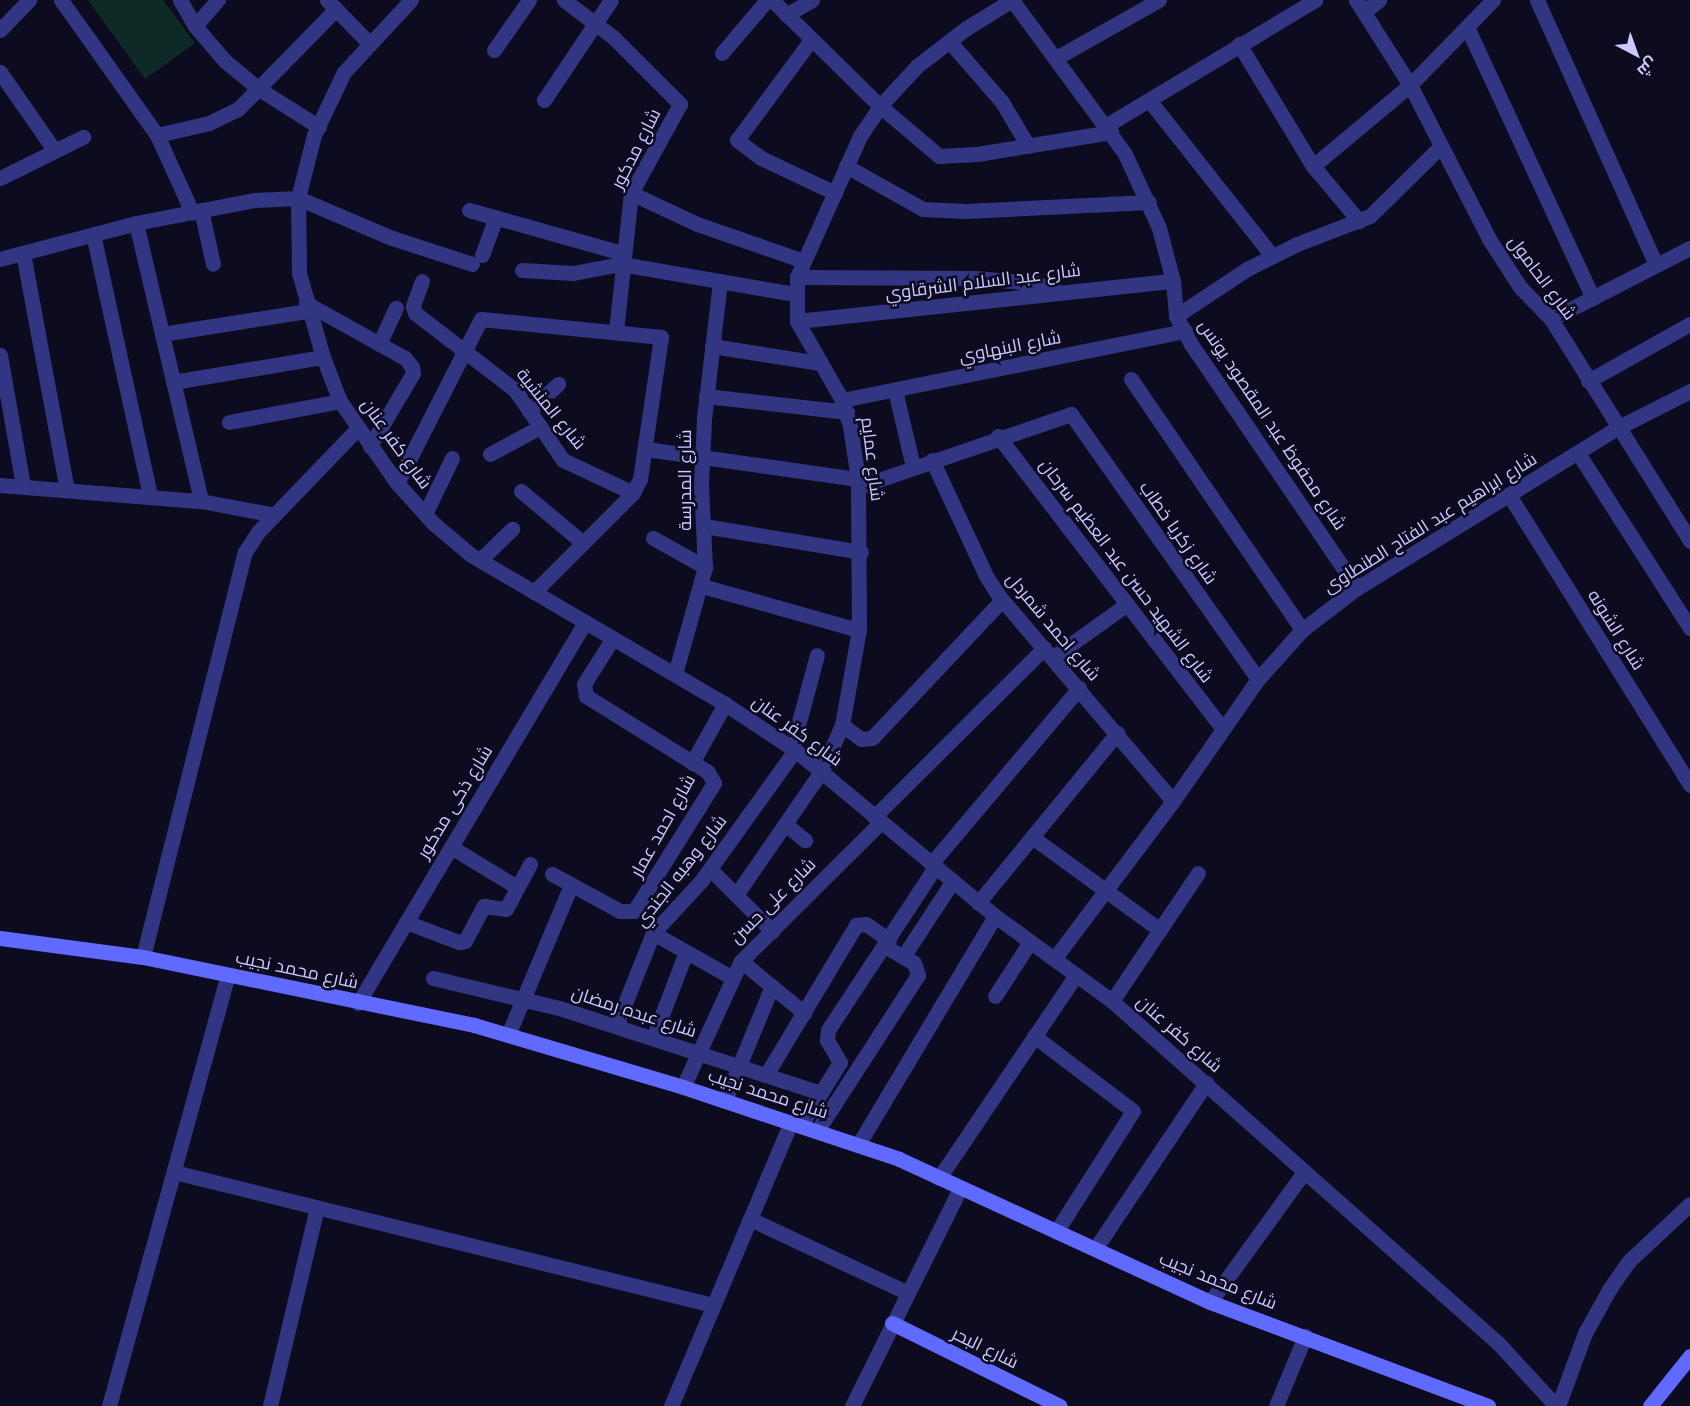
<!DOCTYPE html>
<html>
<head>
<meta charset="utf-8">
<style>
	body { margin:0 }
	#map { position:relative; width:1690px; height:1406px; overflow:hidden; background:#0d0b20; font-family:Inter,Cairo,sans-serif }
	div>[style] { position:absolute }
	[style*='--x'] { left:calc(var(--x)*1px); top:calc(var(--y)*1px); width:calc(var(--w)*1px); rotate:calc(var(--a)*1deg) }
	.green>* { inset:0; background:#0d2a26 }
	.street>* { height:15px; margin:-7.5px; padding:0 7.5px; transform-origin:7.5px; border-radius:7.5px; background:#323682 }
	.secondary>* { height:15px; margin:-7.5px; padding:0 7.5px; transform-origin:7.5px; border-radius:7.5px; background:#606aff }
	span { translate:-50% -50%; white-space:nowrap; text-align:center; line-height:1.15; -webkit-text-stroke:5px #0d0b20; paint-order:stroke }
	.street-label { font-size:18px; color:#cbc9ff }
	.north { position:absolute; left:1606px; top:24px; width:60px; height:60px; -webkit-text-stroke:4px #0d0b20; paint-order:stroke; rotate:139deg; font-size:16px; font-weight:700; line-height:24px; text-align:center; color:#cbc9ff }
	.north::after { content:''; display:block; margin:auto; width:21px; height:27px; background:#cbc9ff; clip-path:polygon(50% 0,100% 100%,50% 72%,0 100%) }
</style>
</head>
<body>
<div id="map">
	<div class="green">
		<i style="clip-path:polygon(88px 0,163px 0,195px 43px,145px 79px)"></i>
	</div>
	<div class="street">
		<i style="--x:61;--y:0;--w:166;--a:54.6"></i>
		<i style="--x:157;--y:135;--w:85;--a:65.6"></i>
		<i style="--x:180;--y:0;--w:30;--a:60"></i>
		<i style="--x:195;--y:26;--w:46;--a:49.4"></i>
		<i style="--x:225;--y:61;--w:44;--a:39.5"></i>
		<i style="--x:259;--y:89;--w:71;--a:32.3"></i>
		<i style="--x:327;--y:0;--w:59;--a:45.7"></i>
		<i style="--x:411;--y:0;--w:98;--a:132.9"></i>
		<i style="--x:344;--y:72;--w:70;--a:115.5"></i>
		<i style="--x:314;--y:135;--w:65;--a:104.3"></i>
		<i style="--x:298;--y:198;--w:75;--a:89.2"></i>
		<i style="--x:299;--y:273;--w:87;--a:74.1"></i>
		<i style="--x:323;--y:357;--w:47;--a:68.9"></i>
		<i style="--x:340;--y:401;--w:100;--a:55.2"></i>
		<i style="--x:397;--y:483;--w:54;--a:48"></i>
		<i style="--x:433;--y:523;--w:50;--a:40.1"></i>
		<i style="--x:471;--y:555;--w:294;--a:30.4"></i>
		<i style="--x:725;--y:704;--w:84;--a:33.3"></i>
		<i style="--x:795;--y:750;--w:260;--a:39.7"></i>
		<i style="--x:995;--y:916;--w:145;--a:36"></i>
		<i style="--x:1112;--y:1001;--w:517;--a:41.55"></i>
		<i style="--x:1499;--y:1344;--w:84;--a:47.4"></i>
		<i style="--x:564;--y:0;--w:61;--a:37.1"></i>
		<i style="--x:613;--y:37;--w:95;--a:45"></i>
		<i style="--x:680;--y:104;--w:102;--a:118.8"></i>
		<i style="--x:631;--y:193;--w:140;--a:96.2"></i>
		<i style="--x:772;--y:0;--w:151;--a:44.5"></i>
		<i style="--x:880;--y:106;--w:77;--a:40.3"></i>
		<i style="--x:939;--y:156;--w:38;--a:-3"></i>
		<i style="--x:977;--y:154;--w:136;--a:-9.3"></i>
		<i style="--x:1012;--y:0;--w:191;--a:53.7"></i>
		<i style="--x:1125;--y:154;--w:81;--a:65.3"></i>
		<i style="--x:1159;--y:228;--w:55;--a:75.2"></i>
		<i style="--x:1173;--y:281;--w:35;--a:85"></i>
		<i style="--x:1176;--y:316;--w:32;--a:62"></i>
		<i style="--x:1191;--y:344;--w:295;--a:55.8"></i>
		<i style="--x:1356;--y:0;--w:101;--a:57.6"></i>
		<i style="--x:1410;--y:85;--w:173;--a:62.8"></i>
		<i style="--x:1489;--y:239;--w:57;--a:57.1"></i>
		<i style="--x:1520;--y:287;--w:45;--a:45.9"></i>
		<i style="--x:1551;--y:319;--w:262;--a:57.9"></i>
		<i style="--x:1537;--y:0;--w:290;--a:65.8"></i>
		<i style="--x:1365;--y:11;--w:18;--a:-38"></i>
		<i style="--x:786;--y:15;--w:30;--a:-30"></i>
		<i style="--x:195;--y:26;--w:35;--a:-49"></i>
		<i style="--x:1467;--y:27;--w:299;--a:65.1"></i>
		<i style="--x:0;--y:30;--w:42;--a:-46"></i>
		<i style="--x:811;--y:40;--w:124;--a:126.5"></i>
		<i style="--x:737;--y:140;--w:30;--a:37"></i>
		<i style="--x:761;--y:158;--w:82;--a:25.3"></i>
		<i style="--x:949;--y:41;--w:81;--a:49"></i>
		<i style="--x:1002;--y:102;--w:51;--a:59.4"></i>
		<i style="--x:1239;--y:44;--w:143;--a:58.8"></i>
		<i style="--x:1313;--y:166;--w:72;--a:50.1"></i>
		<i style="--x:494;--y:50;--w:61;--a:-55"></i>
		<i style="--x:722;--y:53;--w:70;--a:-49.7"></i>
		<i style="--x:1056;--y:58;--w:118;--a:-29.4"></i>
		<i style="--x:0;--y:72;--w:96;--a:55.2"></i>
		<i style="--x:544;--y:100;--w:120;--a:-56.2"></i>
		<i style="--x:1149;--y:100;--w:199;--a:51.7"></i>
		<i style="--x:1107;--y:125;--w:243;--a:-31"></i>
		<i style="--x:157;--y:135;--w:53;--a:-13"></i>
		<i style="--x:209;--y:123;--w:32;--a:-26"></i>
		<i style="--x:238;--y:109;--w:140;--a:-45.6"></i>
		<i style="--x:846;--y:166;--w:88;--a:29.2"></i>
		<i style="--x:923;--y:209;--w:42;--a:2.7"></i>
		<i style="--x:965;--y:211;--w:184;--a:-2.8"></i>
		<i style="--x:1313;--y:166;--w:126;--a:-39.9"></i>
		<i style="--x:1410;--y:85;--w:119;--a:-45.7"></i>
		<i style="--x:0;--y:178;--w:93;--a:-26.3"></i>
		<i style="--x:631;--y:193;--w:73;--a:25.2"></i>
		<i style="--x:697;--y:224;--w:113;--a:19.1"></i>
		<i style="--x:201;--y:210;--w:55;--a:77.5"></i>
		<i style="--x:469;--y:210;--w:159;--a:15.7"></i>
		<i style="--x:136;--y:223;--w:285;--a:76.8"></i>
		<i style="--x:93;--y:234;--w:268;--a:77.7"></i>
		<i style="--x:23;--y:253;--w:241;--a:79.5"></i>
		<i style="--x:482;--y:255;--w:40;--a:-69.8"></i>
		<i style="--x:0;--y:259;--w:141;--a:-14.8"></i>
		<i style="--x:136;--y:223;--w:120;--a:-11"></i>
		<i style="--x:254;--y:200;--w:44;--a:-2.6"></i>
		<i style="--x:298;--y:198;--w:102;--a:23.1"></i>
		<i style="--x:392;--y:238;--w:84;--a:18"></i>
		<i style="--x:522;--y:270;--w:51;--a:3.4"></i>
		<i style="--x:573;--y:273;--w:49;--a:-10.6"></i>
		<i style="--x:621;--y:264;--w:177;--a:9.8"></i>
		<i style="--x:797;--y:277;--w:178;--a:0.3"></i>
		<i style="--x:975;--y:278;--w:60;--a:4.8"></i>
		<i style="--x:1035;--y:283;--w:26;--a:21"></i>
		<i style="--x:422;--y:281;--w:27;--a:110"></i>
		<i style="--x:413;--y:306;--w:7;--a:74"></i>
		<i style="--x:415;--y:313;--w:126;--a:37.6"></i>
		<i style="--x:515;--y:390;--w:85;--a:55.6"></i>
		<i style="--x:563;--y:460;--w:77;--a:25.2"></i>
		<i style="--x:306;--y:303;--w:113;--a:29.1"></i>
		<i style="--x:405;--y:358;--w:11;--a:52"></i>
		<i style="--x:412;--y:367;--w:6;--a:81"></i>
		<i style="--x:413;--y:373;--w:85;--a:120.5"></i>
		<i style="--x:1176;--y:316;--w:85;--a:-33.5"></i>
		<i style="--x:1247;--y:269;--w:56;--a:-26.6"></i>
		<i style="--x:1297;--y:244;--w:78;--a:-21"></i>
		<i style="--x:1370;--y:216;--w:97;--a:-44.6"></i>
		<i style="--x:1551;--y:319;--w:156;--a:-27.1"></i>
		<i style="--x:797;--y:321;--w:378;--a:-6.1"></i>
		<i style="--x:162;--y:334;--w:147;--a:-9"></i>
		<i style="--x:379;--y:344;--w:40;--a:-65"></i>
		<i style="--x:712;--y:346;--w:108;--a:9"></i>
		<i style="--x:0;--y:355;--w:133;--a:80"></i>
		<i style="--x:1131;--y:379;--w:304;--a:55.7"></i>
		<i style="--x:1588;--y:381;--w:117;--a:-29.2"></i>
		<i style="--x:173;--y:382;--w:152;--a:-9.5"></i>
		<i style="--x:895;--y:390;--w:79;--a:76.8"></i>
		<i style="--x:706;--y:396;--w:142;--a:6.5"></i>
		<i style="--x:842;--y:400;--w:350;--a:-11.4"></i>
		<i style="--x:529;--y:411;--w:40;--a:-43"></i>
		<i style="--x:229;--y:422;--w:113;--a:-10.7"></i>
		<i style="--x:998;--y:436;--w:369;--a:52.5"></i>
		<i style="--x:646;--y:449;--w:214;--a:8.1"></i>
		<i style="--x:1578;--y:453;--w:208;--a:57.4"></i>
		<i style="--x:490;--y:454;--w:57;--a:-28.4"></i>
		<i style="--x:932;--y:460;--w:128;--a:65"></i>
		<i style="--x:986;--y:576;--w:24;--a:57"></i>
		<i style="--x:999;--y:596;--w:269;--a:49.7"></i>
		<i style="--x:397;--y:483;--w:184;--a:-62.9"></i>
		<i style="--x:481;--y:319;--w:181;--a:5.7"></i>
		<i style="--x:661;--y:337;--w:144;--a:98.4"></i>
		<i style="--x:640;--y:479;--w:16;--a:117"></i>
		<i style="--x:633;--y:493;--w:140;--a:135"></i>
		<i style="--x:0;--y:485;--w:202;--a:4.6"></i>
		<i style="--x:201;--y:501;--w:75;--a:10.7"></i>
		<i style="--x:858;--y:487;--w:225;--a:-18.9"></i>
		<i style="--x:1071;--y:414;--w:324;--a:54.8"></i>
		<i style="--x:521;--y:491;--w:81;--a:40"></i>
		<i style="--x:1509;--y:495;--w:342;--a:58"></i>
		<i style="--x:425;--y:514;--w:62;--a:-64.3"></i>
		<i style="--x:704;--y:526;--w:159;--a:9.4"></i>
		<i style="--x:653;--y:538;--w:60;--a:29.1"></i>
		<i style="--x:480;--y:560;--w:45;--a:-44.1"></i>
		<i style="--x:702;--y:586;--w:163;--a:15.7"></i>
		<i style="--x:1053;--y:657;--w:91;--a:-35.6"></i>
		<i style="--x:675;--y:674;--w:111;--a:-74.3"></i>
		<i style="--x:705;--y:567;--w:82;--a:-92.8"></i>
		<i style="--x:701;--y:485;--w:67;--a:-87.4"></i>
		<i style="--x:704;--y:418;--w:137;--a:-83.3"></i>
		<i style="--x:842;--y:725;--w:24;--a:36"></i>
		<i style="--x:861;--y:739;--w:11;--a:-5"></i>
		<i style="--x:872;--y:738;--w:190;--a:-46.7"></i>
		<i style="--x:792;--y:748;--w:96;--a:-75"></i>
		<i style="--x:692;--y:763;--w:68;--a:-60.8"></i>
		<i style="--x:874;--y:817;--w:240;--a:-44.8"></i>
		<i style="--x:785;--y:824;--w:26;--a:39"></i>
		<i style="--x:1032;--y:837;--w:158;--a:36"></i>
		<i style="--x:451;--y:847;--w:77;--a:31.2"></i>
		<i style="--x:931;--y:864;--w:230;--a:-49.9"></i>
		<i style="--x:710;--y:869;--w:88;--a:45"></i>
		<i style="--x:552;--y:874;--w:77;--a:28.6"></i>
		<i style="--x:620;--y:911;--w:14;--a:0"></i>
		<i style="--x:634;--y:911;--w:151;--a:-58"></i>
		<i style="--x:714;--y:783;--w:13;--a:-119"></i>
		<i style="--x:708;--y:772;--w:144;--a:-148.1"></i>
		<i style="--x:586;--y:696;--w:12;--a:-99"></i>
		<i style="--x:584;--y:684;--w:54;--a:-57.8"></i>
		<i style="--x:736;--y:895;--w:150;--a:-55.4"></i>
		<i style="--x:821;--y:772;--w:51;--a:-65.9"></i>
		<i style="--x:842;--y:725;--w:97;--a:-79.9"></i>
		<i style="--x:859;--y:630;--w:151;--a:-90.4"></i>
		<i style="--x:858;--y:479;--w:54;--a:-98.6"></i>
		<i style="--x:850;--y:426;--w:27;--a:-107"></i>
		<i style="--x:842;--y:400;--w:91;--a:-119.7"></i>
		<i style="--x:797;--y:321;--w:44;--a:-90"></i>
		<i style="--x:797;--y:277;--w:154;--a:-65.9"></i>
		<i style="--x:860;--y:136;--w:36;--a:-56"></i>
		<i style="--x:880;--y:106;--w:54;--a:-47.2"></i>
		<i style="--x:917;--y:66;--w:61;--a:-37.6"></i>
		<i style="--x:965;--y:29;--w:55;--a:-31.7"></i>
		<i style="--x:978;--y:903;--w:220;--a:-50.7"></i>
		<i style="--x:406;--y:922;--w:57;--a:20.7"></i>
		<i style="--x:459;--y:942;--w:6;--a:-9"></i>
		<i style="--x:465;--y:941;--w:40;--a:-62"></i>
		<i style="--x:484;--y:906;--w:22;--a:8"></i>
		<i style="--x:506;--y:909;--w:51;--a:-61.9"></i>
		<i style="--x:653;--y:933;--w:90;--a:29.4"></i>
		<i style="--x:143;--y:957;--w:418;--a:-75.9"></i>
		<i style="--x:245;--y:552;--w:24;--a:-57"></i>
		<i style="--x:258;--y:532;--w:144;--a:-46.1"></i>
		<i style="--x:903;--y:957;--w:90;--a:-56.8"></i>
		<i style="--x:1054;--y:959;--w:198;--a:-53"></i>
		<i style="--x:1173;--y:801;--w:149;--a:-55.1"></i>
		<i style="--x:1258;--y:679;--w:66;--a:-48.1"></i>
		<i style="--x:1302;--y:630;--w:69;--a:-37.4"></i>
		<i style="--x:1357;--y:588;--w:305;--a:-31.6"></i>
		<i style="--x:1617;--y:428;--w:82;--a:-26.9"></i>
		<i style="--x:741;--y:961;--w:82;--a:39.5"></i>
		<i style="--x:433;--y:978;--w:130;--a:13.4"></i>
		<i style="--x:559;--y:1008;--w:275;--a:18"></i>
		<i style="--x:995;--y:996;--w:64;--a:-57.1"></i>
		<i style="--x:1112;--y:1001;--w:154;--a:-56.1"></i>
		<i style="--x:358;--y:1003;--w:443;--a:-59.2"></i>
		<i style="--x:616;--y:1026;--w:100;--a:-68.3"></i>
		<i style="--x:653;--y:933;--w:71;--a:-47.3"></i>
		<i style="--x:701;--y:881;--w:161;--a:-54.3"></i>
		<i style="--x:508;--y:1035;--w:163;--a:-67.2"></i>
		<i style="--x:1034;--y:1036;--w:124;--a:37.1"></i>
		<i style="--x:1133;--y:1111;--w:143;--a:122.5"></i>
		<i style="--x:653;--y:1038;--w:92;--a:-69"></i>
		<i style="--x:766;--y:1075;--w:175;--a:-59"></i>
		<i style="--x:856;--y:925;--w:10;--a:-6"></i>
		<i style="--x:866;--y:924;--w:28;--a:35"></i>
		<i style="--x:683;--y:1087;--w:139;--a:-65.3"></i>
		<i style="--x:741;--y:961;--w:197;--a:-44.8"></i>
		<i style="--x:725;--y:1100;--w:123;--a:-67.6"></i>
		<i style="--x:801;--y:1125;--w:74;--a:-58.2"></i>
		<i style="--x:840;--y:1062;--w:26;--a:-121"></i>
		<i style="--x:827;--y:1040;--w:10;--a:-84"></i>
		<i style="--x:828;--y:1030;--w:195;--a:-56.7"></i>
		<i style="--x:817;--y:1131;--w:186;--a:-57.1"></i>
		<i style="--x:918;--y:975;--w:13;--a:-108"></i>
		<i style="--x:914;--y:963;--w:34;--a:-150"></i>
		<i style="--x:858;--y:1145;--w:267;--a:-59.1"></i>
		<i style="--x:174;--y:1172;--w:555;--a:13.86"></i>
		<i style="--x:939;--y:1178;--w:245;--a:-56"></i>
		<i style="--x:750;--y:1219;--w:174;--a:25.1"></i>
		<i style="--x:1095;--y:1249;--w:200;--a:-56.2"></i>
		<i style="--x:1210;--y:1302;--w:160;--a:-54.1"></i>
		<i style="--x:109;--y:1406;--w:447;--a:-74.6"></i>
		<i style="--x:270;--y:1406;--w:204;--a:-76.7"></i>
		<i style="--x:671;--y:1406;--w:308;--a:-67.1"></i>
		<i style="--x:852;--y:1406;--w:243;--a:-63.6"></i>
		<i style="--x:1276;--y:1406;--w:76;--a:-67.5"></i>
		<i style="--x:1558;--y:1406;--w:78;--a:-69.7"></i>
		<i style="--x:1585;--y:1333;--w:51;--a:-60.9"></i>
		<i style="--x:1610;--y:1288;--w:33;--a:-55"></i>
		<i style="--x:1629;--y:1261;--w:83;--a:-43.1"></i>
	</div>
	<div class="secondary">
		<i style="--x:0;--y:938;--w:144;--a:7.6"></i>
		<i style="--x:143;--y:957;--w:338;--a:11.6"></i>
		<i style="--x:474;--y:1025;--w:218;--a:16.5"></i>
		<i style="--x:683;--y:1087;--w:228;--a:18.4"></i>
		<i style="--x:899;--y:1159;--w:342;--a:24.7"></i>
		<i style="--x:1210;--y:1302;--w:297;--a:20.5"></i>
		<i style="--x:892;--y:1323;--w:187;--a:26.3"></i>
		<i style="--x:1650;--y:1406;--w:64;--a:-51.3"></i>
	</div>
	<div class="street-label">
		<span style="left:636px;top:149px;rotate:-63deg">شارع مدكور</span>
		<span style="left:1542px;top:278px;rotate:53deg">شارع الحامول</span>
		<span style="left:983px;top:282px;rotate:-7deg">شارع عبد السلام الشرقاوي</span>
		<span style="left:1010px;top:347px;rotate:-11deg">شارع البنهاوي</span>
		<span style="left:551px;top:409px;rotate:51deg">شارع المنشية</span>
		<span style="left:1272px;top:425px;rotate:56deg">شارع محفوظ عبد المقصود يونس</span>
		<span style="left:396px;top:444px;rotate:54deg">شارع كفر عنان</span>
		<span style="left:872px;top:459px;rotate:83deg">شارع عمايم</span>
		<span style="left:685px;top:480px;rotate:-90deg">شارع المدرسة</span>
		<span style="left:1430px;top:523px;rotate:-32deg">شارع ابراهيم عبد الفتاح الطنطاوى</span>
		<span style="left:1178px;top:533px;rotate:55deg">شارع زكريا خطاب</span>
		<span style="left:1126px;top:571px;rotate:53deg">شارع الشهيد حسن عبد العظيم سرحان</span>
		<span style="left:1053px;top:627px;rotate:50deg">شارع احمد شمردل</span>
		<span style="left:1616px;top:630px;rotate:58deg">شارع الشونه</span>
		<span style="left:797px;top:731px;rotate:36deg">شارع كفر عنان</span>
		<span style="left:455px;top:802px;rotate:-59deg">شارع ذكى مدكور</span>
		<span style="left:663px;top:826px;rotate:-61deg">شارع احمد عمار</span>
		<span style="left:681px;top:871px;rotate:-52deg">شارع وهبه الجندي</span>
		<span style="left:773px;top:901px;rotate:-45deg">شارع على حسن</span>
		<span style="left:297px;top:970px;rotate:12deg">شارع محمد نجيب</span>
		<span style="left:634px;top:1012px;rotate:18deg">شارع عبده رمضان</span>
		<span style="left:1179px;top:1034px;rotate:41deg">شارع كفر عنان</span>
		<span style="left:768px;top:1094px;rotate:18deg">شارع محمد نجيب</span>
		<span style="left:1218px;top:1281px;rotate:22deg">شارع محمد نجيب</span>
		<span style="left:985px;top:1348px;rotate:26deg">شارع البحر</span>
	</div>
	<div class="north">ش</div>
</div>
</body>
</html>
